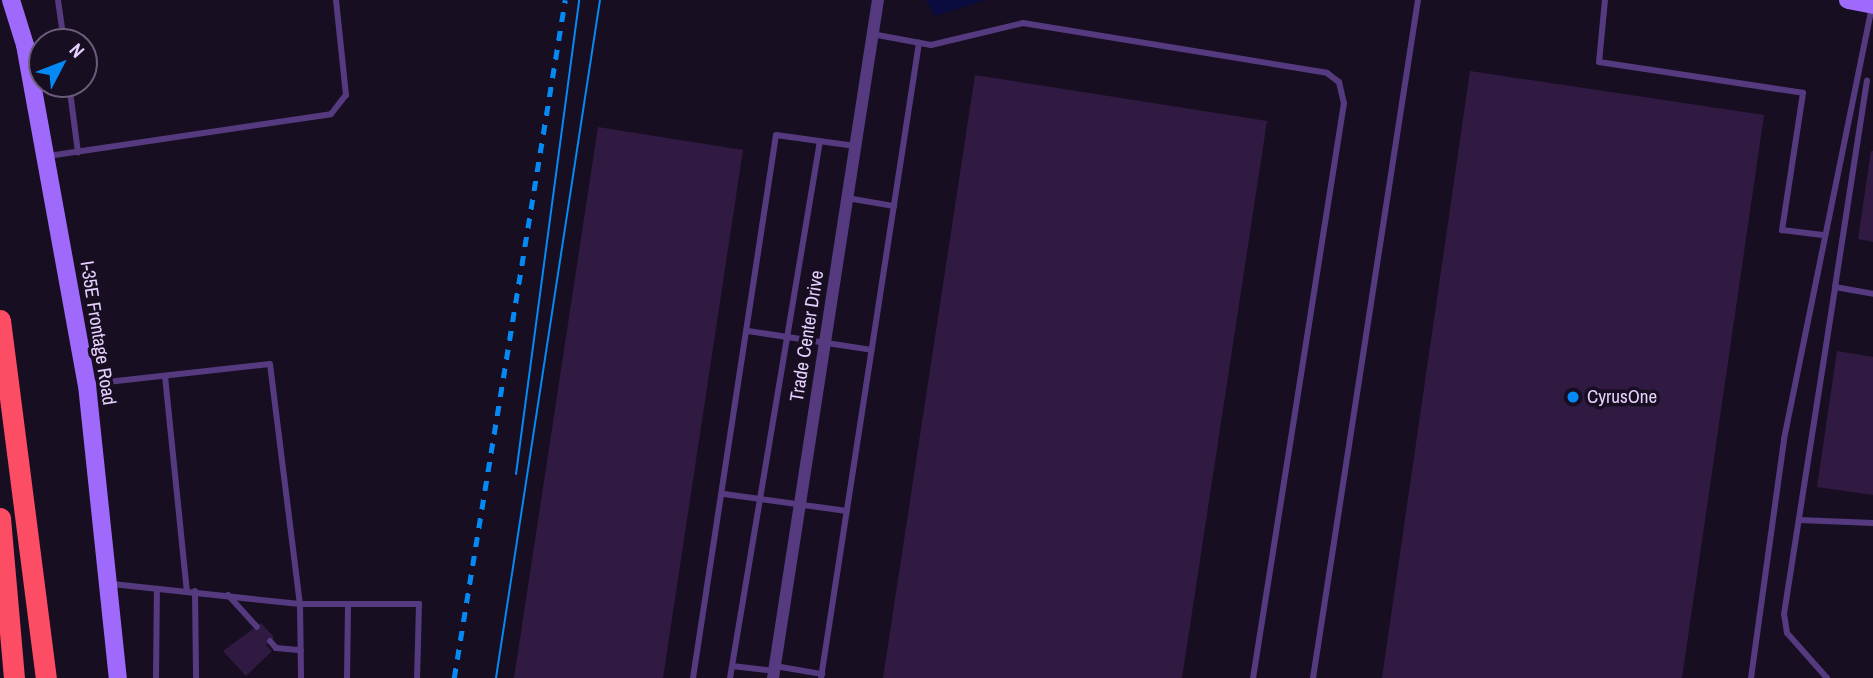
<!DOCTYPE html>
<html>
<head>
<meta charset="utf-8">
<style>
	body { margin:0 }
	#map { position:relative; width:1873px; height:678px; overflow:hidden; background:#180e22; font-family:"Archivo Narrow",sans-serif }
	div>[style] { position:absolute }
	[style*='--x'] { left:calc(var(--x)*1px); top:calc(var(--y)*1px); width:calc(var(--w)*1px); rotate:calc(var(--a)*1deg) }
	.water>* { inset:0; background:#0a0b3e }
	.building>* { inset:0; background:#301a42 }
	.lane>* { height:6px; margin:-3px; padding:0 3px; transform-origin:3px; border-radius:3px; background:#553a80 }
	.street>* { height:12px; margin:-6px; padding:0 6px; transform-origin:6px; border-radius:6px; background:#553a80 }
	.secondary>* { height:18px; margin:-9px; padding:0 9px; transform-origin:9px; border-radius:9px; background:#9f69fc }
	.highway>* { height:21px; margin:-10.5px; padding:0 10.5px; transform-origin:10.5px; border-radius:10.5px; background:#fc4d65 }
	.tram>* { height:2px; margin:-1px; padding:0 1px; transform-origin:1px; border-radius:1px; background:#058af5 }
	.rail>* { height:4.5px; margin-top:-2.25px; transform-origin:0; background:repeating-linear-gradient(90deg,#058af5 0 10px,transparent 0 19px) }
	.dots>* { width:19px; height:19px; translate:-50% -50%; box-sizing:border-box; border:4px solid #180e22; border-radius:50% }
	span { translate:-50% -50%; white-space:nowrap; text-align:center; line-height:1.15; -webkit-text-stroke:7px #180e22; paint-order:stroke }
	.street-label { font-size:19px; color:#e5d0fe }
	.poi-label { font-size:19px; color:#e5d0fe }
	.left { translate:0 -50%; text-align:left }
	.north { position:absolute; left:28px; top:28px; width:70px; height:70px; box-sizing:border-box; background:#180e22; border:2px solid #6a5c7a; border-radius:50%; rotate:48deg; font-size:19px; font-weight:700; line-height:28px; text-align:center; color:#e5d0fe }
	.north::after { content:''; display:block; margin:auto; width:24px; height:32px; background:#058af5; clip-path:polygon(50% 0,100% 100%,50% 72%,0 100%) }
</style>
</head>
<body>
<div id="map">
	<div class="water">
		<i style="clip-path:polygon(926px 0,985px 0,935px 16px)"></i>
	</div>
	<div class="building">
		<i style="clip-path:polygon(1470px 71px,1764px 115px,1682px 678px,1382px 678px)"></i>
		<i style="clip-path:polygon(975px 75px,1267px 121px,1182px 678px,883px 678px)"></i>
		<i style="clip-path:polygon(598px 127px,743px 150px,663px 678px,514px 678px)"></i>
		<i style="clip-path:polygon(1871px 151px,1873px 151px,1873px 242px,1858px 239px)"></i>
		<i style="clip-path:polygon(1837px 351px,1873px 357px,1873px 495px,1817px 487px)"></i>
		<i style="clip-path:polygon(261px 623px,274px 637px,266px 645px,272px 651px,246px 676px,223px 651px)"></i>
	</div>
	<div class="lane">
		<i style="--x:58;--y:0;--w:42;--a:81.9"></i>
		<i style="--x:1605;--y:0;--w:62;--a:95.5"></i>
		<i style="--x:1599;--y:62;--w:206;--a:8.6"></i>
		<i style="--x:1803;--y:93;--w:139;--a:98.7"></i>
		<i style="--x:1782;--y:230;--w:39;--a:7"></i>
		<i style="--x:872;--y:34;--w:60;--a:10.6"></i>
		<i style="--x:931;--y:45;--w:95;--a:-13.4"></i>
		<i style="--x:1023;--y:23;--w:308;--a:9.3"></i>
		<i style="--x:1327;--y:73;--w:15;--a:37"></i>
		<i style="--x:1339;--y:82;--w:22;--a:77"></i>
		<i style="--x:1344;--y:103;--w:582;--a:98.99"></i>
		<i style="--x:69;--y:84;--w:69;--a:82.5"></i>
		<i style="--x:48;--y:156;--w:286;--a:-8.4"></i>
		<i style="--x:331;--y:114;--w:24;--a:-52"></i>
		<i style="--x:346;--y:95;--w:96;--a:-96"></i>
		<i style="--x:847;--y:198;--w:48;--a:9.7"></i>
		<i style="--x:1835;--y:287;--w:209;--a:-81.2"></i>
		<i style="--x:748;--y:331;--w:125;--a:8.7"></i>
		<i style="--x:165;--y:376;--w:216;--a:84.2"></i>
		<i style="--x:89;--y:384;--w:182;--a:-6.3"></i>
		<i style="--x:270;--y:364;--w:242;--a:82.9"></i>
		<i style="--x:300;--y:604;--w:119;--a:0"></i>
		<i style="--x:419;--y:604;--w:74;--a:91.5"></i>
		<i style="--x:724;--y:494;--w:124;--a:7.9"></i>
		<i style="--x:1799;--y:520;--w:74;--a:2.3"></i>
		<i style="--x:112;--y:584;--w:189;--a:6.1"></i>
		<i style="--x:300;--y:604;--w:74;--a:89.2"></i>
		<i style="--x:195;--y:591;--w:87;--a:89.3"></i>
		<i style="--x:228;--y:595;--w:43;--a:47.8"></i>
		<i style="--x:270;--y:641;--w:9;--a:49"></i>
		<i style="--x:276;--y:648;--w:25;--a:5"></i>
		<i style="--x:732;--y:666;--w:43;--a:6.6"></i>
		<i style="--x:775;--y:666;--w:48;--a:9.7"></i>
		<i style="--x:156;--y:678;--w:89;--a:-89.4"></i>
		<i style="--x:347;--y:678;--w:74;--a:-89.2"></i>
		<i style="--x:693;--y:678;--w:549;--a:-81.31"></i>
		<i style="--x:776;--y:135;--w:80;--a:7.9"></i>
		<i style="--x:730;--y:678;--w:544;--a:-80.49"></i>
		<i style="--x:821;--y:678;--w:643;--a:-81.23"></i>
		<i style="--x:1313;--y:678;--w:686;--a:-81.2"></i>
		<i style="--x:1751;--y:678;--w:241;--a:-82.1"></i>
		<i style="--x:1784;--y:439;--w:441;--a:-78.5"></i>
		<i style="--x:1827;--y:678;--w:60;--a:-131.6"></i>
		<i style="--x:1787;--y:633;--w:19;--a:-99"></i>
		<i style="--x:1784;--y:614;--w:331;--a:-81.1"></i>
		<i style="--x:1835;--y:287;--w:39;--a:10"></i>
	</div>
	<div class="street">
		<i style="--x:773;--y:678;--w:686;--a:-81.2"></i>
	</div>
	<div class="secondary">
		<i style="--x:11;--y:0;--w:47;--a:72.7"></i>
		<i style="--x:25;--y:45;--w:346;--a:79.7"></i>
		<i style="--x:87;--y:385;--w:295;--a:84"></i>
		<i style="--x:1848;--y:0;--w:25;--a:11"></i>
	</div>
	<div class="highway">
		<i style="--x:0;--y:320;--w:361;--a:82.7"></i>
		<i style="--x:0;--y:518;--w:161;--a:85"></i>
	</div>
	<div class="tram">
		<i style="--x:516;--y:474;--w:478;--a:-82.4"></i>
		<i style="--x:496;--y:678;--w:686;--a:-81.28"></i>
	</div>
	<div class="rail">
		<i style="--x:454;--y:678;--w:687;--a:-80.7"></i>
	</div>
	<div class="dots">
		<i style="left:1573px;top:397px;background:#058af5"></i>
	</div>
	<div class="street-label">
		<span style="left:98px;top:333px;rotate:81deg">I-35E Frontage Road</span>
		<span style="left:807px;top:336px;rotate:-81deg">Trade Center Drive</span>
	</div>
	<div class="poi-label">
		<span class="left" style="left:1587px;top:397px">CyrusOne</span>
	</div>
	<div class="north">N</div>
</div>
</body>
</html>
